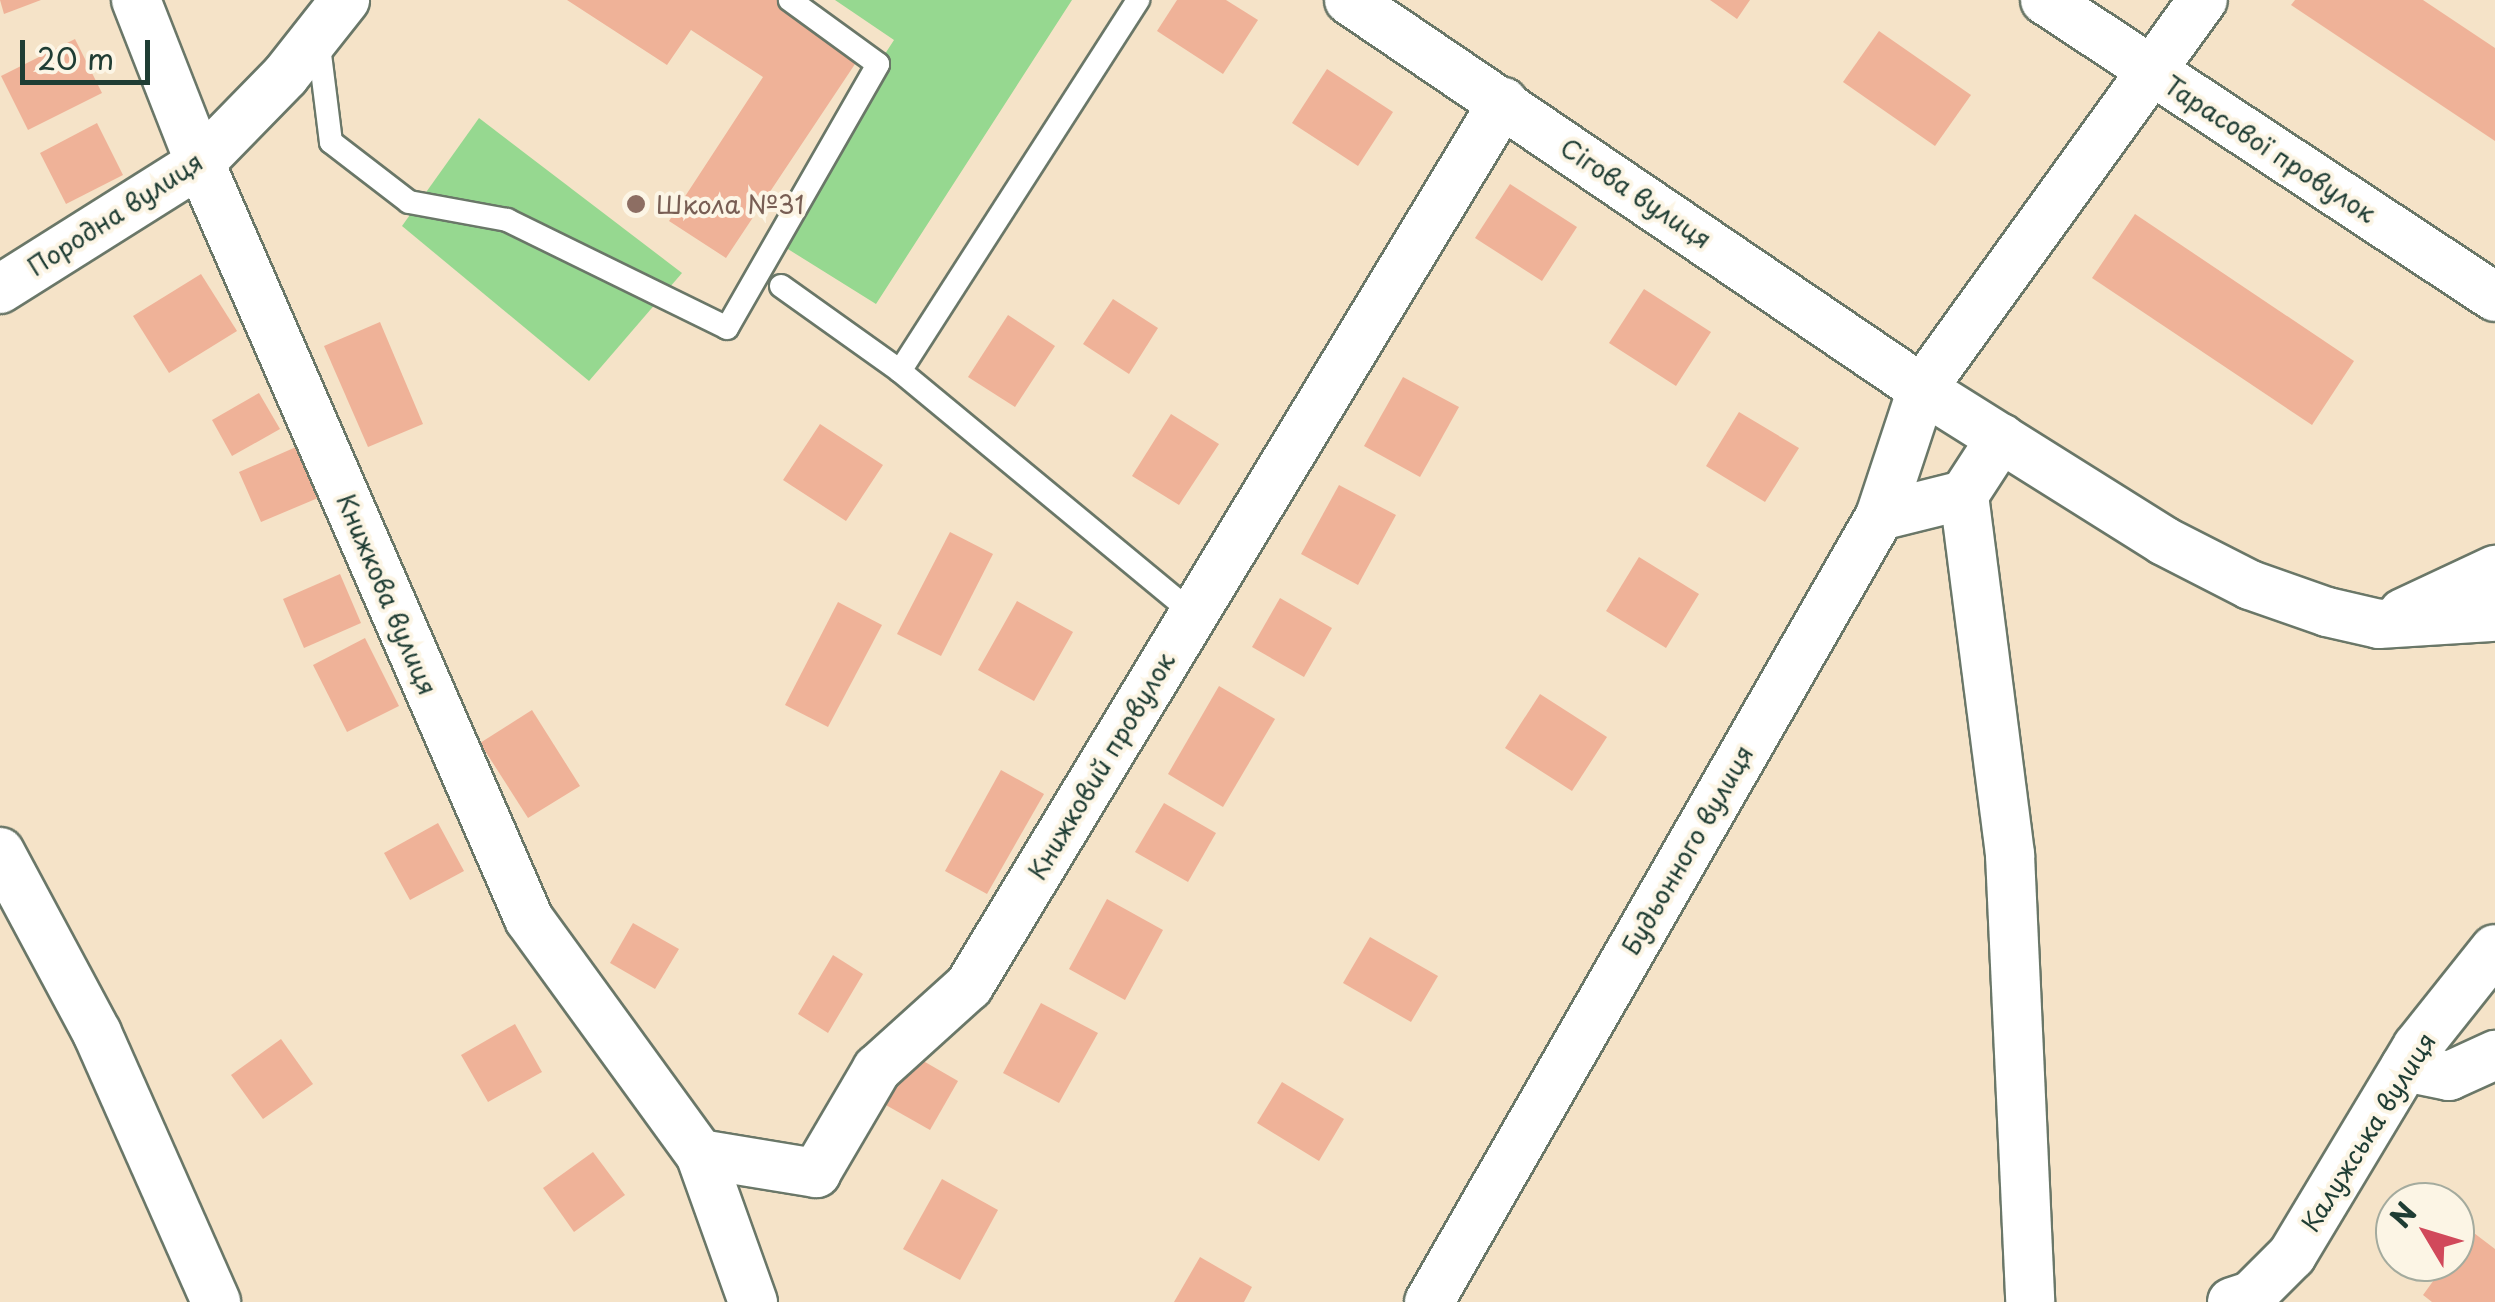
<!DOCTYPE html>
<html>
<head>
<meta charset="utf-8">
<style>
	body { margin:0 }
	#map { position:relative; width:2495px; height:1302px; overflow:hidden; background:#f5e3c8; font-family:"Playpen Sans",sans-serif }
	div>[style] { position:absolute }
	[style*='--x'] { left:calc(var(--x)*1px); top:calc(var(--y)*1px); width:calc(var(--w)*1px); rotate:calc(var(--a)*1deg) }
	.green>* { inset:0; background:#96d890 }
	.building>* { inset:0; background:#efb298 }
	.roads { filter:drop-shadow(2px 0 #6a7768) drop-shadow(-2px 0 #6a7768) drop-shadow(0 2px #6a7768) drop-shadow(0 -2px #6a7768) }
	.service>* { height:22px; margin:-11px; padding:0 11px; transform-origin:11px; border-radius:11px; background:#fff }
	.minor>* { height:48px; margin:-24px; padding:0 24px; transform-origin:24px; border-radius:24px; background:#fff }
	.dots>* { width:28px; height:28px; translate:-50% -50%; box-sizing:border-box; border:5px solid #fcf5e5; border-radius:50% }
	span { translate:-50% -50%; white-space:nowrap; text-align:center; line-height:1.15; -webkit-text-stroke:8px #fcf5e5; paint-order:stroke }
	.street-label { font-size:25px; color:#1f3d34 }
	.education-label { font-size:25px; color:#785e54 }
	.left { translate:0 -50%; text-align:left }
	.north { position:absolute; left:2375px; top:1182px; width:100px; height:100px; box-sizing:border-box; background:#fcf5e5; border:2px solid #a4ab9e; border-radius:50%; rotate:308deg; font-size:28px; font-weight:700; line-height:40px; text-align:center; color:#1f3d34 }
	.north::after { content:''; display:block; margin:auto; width:35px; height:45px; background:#d1495b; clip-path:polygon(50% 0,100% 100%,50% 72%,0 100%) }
	.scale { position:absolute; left:20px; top:40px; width:130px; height:45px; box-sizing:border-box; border:5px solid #1f3d34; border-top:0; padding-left:12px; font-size:30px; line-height:35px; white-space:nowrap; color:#1f3d34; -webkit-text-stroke:8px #fcf5e5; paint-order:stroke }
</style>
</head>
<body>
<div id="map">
	<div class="green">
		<i style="clip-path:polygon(835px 0,1072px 0,876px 304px,767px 236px,894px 40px)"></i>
		<i style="clip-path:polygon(479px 118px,682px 273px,589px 381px,402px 226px)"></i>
	</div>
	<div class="building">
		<i style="clip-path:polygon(0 0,41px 0,4px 14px)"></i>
		<i style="clip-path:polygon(567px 0,788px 0,859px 58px,726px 258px,669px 221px,763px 77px,691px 30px,667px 65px)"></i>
		<i style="clip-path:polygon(1177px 0,1226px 0,1258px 20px,1223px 74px,1157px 31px)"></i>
		<i style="clip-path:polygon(1710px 0,1750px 0,1737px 19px)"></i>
		<i style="clip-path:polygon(2295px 0,2423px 0,2495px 48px,2495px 141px,2291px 5px)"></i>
		<i style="clip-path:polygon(1879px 31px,1971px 95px,1935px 146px,1843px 82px)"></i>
		<i style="clip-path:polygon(75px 39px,102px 93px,28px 130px,1px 76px)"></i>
		<i style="clip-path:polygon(1327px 69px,1393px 112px,1358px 166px,1292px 123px)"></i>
		<i style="clip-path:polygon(97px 123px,123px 175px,66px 204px,40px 153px)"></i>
		<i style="clip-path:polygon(1510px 184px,1577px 227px,1542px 281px,1475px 238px)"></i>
		<i style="clip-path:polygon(2135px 214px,2354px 361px,2312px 425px,2092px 278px)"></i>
		<i style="clip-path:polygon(201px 274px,237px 331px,169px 373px,133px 316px)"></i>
		<i style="clip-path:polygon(1644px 289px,1711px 332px,1676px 386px,1609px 343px)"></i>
		<i style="clip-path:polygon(1113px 299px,1158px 328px,1129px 374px,1083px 344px)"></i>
		<i style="clip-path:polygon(1008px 315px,1055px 346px,1015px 407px,968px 377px)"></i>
		<i style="clip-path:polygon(380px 322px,423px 424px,368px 447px,324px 346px)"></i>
		<i style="clip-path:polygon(1403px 377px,1459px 407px,1420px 477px,1364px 446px)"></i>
		<i style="clip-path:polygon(259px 393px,280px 429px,232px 456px,212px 420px)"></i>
		<i style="clip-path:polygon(1739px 412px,1799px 448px,1765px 502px,1706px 466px)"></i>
		<i style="clip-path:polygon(1171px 414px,1219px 444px,1179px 505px,1132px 476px)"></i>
		<i style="clip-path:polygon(820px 424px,883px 465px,846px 521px,783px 480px)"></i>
		<i style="clip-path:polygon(296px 447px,318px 498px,261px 522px,239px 472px)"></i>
		<i style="clip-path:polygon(1339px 485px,1396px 515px,1358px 585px,1301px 554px)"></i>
		<i style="clip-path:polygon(950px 532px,993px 554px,941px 656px,897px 634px)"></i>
		<i style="clip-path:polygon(1639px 557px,1699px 594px,1666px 648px,1606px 611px)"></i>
		<i style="clip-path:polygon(340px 574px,361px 623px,304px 648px,283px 599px)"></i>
		<i style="clip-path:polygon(1280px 598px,1332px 628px,1304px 677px,1252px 647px)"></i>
		<i style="clip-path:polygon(1017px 601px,1073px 632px,1034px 701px,978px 670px)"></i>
		<i style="clip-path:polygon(838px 602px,882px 625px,828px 727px,785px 705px)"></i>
		<i style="clip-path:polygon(365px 638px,399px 706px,347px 732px,313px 665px)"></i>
		<i style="clip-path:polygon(1219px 686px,1275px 719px,1223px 807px,1168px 774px)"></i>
		<i style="clip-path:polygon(1540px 694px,1607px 737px,1572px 791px,1505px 748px)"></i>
		<i style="clip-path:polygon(532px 710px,580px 786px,528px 818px,480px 743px)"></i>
		<i style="clip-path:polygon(1001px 770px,1044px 794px,987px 894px,945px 871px)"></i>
		<i style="clip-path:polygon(1164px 803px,1216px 833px,1188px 882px,1135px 852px)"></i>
		<i style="clip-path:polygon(438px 823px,464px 871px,410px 900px,384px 853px)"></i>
		<i style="clip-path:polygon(1107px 899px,1163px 930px,1125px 1000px,1069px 969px)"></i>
		<i style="clip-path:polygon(633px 923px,679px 949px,655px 989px,610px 963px)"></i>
		<i style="clip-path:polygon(1370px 937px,1438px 976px,1411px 1022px,1343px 983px)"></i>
		<i style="clip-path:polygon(833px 955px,863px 974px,828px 1033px,798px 1014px)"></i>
		<i style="clip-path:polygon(1041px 1003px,1098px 1033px,1059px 1103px,1003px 1073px)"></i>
		<i style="clip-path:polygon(515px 1024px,542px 1072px,488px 1102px,461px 1055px)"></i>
		<i style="clip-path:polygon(281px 1039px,313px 1084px,263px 1119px,231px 1075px)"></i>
		<i style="clip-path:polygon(906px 1051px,958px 1081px,930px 1130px,877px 1100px)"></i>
		<i style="clip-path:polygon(1282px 1082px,1344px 1119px,1319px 1161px,1257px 1123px)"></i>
		<i style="clip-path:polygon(593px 1152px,625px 1195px,574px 1232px,543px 1188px)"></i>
		<i style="clip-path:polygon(942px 1179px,998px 1210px,960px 1280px,903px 1249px)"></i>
		<i style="clip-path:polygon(2470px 1230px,2495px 1249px,2495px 1302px,2432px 1302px,2423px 1295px,2447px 1262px,2455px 1262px)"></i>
		<i style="clip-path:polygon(1200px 1257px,1252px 1287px,1244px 1302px,1174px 1302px)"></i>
	</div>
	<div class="roads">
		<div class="service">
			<i style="--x:318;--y:38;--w:105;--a:82.9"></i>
			<i style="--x:331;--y:142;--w:98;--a:37.6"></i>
			<i style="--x:409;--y:202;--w:100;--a:10.4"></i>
			<i style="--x:507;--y:220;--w:245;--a:26.1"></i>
			<i style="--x:727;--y:328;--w:304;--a:-60.2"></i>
			<i style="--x:878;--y:64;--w:109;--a:-144"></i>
			<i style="--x:781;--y:286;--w:146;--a:35.5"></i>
			<i style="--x:900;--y:371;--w:380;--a:39.6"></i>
			<i style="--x:900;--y:371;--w:441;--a:-57.3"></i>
		</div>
		<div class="minor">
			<i style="--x:136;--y:0;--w:175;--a:68.6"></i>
			<i style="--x:200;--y:163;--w:824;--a:66.48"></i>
			<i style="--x:529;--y:919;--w:291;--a:54"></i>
			<i style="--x:1349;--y:0;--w:693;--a:34.17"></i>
			<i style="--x:1922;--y:389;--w:286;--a:32.1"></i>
			<i style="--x:2164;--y:541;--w:97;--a:27.1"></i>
			<i style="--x:2250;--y:585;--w:82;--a:19.3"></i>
			<i style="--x:2327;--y:612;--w:53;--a:13"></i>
			<i style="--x:2379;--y:624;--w:116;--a:-3.5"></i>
			<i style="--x:2045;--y:0;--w:539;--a:33.42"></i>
			<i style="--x:0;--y:289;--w:236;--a:-32.2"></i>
			<i style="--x:200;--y:163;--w:122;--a:-45.7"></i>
			<i style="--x:285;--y:76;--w:97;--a:-51.7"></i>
			<i style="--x:2001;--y:438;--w:68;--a:123"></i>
			<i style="--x:1964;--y:495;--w:363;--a:82.7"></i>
			<i style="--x:2010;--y:855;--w:447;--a:87.4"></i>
			<i style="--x:1880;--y:516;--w:87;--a:-14"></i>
			<i style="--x:2403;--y:613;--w:102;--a:-25.1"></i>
			<i style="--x:0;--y:852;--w:205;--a:61.8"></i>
			<i style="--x:97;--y:1033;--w:294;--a:66.1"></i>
			<i style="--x:2405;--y:1067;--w:45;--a:11.6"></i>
			<i style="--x:2449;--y:1076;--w:51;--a:-24.5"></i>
			<i style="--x:753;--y:1302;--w:157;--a:-109.7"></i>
			<i style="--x:700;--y:1154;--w:118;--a:9.3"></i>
			<i style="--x:816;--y:1173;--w:121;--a:-59.6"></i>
			<i style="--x:877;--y:1069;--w:124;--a:-42.1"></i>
			<i style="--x:969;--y:986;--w:1033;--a:-58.86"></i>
			<i style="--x:1429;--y:1302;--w:906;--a:-60.15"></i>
			<i style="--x:1880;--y:516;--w:134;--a:-71.7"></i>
			<i style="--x:1922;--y:389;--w:480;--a:-54.2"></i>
			<i style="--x:2232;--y:1302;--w:20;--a:-18"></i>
			<i style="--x:2251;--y:1296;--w:58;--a:-45"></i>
			<i style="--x:2292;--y:1255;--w:243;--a:-59"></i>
			<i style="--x:2417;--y:1047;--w:125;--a:-51.5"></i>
		</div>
	</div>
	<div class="dots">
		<i style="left:636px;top:204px;background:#8d6e63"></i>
	</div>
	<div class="street-label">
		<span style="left:2270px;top:149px;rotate:33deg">Тарасової провулок</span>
		<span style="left:1636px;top:193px;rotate:34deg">Сігова вулиця</span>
		<span style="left:115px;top:214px;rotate:-33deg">Породна вулиця</span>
		<span style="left:387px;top:594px;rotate:67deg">Книжкова вулиця</span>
		<span style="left:1101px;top:766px;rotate:-59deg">Книжковий провулок</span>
		<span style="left:1687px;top:850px;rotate:-60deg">Будьонного вулиця</span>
		<span style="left:2368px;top:1132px;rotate:-58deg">Калужська вулиця</span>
	</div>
	<div class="education-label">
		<span class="left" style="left:656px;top:204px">Школа №31</span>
	</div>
	<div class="north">N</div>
	<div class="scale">20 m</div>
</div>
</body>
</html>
